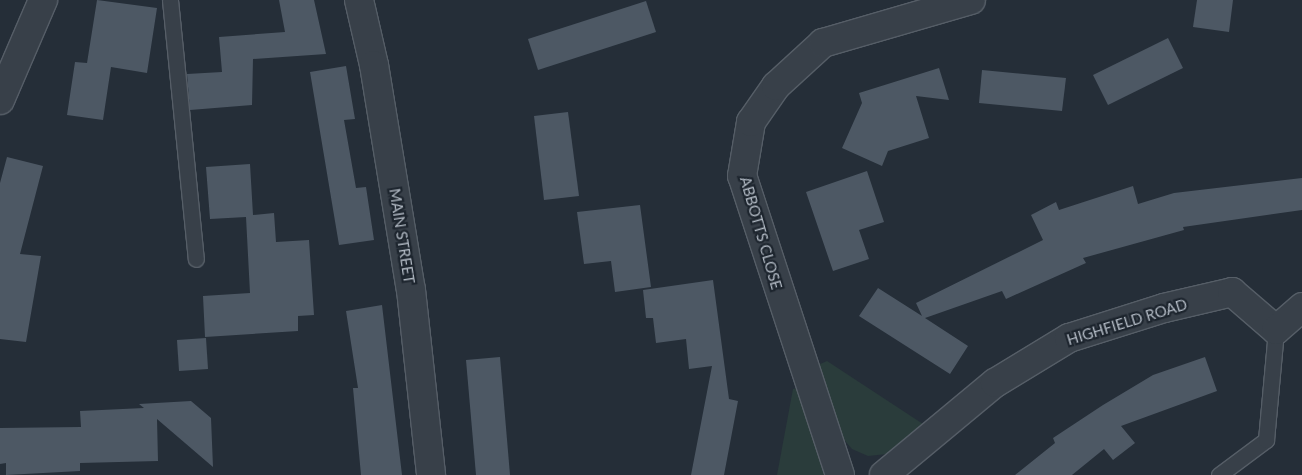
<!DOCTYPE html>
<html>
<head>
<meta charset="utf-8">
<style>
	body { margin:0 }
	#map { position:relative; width:1302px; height:475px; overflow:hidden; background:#252e38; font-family:Lato,sans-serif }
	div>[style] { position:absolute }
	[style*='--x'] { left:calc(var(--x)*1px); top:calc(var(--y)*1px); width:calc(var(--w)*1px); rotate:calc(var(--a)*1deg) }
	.green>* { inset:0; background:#2a3c3b }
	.building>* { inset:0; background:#4d5864 }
	.roads { filter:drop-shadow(1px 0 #565e67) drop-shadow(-1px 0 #565e67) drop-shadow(0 1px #565e67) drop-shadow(0 -1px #565e67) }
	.service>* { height:15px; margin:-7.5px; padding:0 7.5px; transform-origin:7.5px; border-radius:7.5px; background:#384049 }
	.minor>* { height:28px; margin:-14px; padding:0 14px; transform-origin:14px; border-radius:14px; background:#384049 }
	.tertiary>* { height:28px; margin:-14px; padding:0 14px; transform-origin:14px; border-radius:14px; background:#384049 }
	span { translate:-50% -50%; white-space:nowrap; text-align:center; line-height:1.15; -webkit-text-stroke:4.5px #1d252e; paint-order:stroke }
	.street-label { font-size:15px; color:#b3bbc5 }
</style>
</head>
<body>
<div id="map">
	<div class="green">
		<i style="clip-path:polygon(827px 361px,926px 426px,887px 454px,868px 456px,852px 449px,840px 435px,818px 365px)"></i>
		<i style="clip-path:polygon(797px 388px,820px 458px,824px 475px,777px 475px,793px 389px)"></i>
	</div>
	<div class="building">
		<i style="clip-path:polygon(97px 0,157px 8px,147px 73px,111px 67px,103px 120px,67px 115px,75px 62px,87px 63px)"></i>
		<i style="clip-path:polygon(279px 0,314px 0,326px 54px,253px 59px,252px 105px,190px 110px,187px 74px,222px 72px,219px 37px,285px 32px)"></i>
		<i style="clip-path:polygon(1197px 0,1233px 0,1229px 32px,1193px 27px)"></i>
		<i style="clip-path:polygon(646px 1px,656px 32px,538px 70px,528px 39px)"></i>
		<i style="clip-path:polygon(1168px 38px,1183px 68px,1108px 105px,1093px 75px)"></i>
		<i style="clip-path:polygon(346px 66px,355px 119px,344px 120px,356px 188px,366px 187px,374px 240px,339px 245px,310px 72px)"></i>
		<i style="clip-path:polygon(939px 68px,949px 100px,916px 96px,929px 138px,888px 151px,882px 166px,842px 148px,862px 103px,859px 93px)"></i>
		<i style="clip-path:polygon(982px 70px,1066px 78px,1062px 111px,979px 103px)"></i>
		<i style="clip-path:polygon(568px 112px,579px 196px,544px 200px,534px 116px)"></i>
		<i style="clip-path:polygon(7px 157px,43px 166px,20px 254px,41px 256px,26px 342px,0 339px,0 183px)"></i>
		<i style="clip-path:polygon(250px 164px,253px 215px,274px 213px,276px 242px,309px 240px,314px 315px,298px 316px,298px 331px,205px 337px,203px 296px,250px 293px,246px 217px,210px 219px,206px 167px)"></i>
		<i style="clip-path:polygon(867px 171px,884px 222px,859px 230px,869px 259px,833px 271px,806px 192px)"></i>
		<i style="clip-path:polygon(1302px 178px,1302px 210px,1183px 227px,1184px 230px,1083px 258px,1086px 263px,1006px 299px,1002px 291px,925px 318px,968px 346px,950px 374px,859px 316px,878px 288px,922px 316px,916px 303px,1043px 240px,1031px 215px,1056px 202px,1059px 210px,1133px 186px,1138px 204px,1174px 193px)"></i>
		<i style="clip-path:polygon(640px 205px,651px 287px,615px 292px,611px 261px,584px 264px,577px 212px)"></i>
		<i style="clip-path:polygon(713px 280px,729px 399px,738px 401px,724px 475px,691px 475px,712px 366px,689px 369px,686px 339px,656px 343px,653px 318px,646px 318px,643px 290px)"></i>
		<i style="clip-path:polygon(382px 305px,402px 475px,361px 475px,353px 388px,358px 388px,346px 311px)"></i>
		<i style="clip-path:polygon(206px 338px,208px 369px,179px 371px,177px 340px)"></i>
		<i style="clip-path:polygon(500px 357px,510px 475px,476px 475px,466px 360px)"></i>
		<i style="clip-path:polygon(1205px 357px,1217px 391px,1121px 426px,1135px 443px,1113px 460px,1104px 449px,1072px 475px,1015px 475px,1055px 443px,1053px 438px,1103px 405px,1153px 375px)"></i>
		<i style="clip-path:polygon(191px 401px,211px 418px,213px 467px,157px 419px,158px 461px,80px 463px,80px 471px,6px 475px,6px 463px,0 464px,0 428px,81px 427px,80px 411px,144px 408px,139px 404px)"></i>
	</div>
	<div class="roads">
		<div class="service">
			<i style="--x:170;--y:0;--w:260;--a:84.3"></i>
			<i style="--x:1219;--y:475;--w:59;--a:-36.7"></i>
			<i style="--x:1266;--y:440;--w:110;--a:-84.8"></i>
		</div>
		<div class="minor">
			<i style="--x:0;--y:100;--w:109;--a:-66.7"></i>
			<i style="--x:840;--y:475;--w:315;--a:-108.1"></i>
			<i style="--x:742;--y:176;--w:55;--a:-80.5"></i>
			<i style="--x:751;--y:122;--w:44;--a:-55.2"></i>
			<i style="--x:776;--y:86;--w:64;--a:-42.5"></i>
			<i style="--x:823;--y:43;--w:154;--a:-16.2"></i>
			<i style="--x:884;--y:475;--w:144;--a:-39.7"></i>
			<i style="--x:995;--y:383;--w:87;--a:-31.3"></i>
			<i style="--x:1069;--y:338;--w:100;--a:-17.5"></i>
			<i style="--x:1164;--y:308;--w:70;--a:-13.2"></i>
			<i style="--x:1232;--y:292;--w:58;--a:40.8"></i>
			<i style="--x:1276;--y:330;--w:35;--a:-41"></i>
		</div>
		<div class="tertiary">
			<i style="--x:359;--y:0;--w:67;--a:77"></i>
			<i style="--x:374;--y:65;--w:228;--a:80.7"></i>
			<i style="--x:411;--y:290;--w:186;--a:83.8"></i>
		</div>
	</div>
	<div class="street-label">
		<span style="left:761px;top:233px;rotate:74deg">ABBOTTS CLOSE</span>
		<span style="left:402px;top:236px;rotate:81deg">MAIN STREET</span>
		<span style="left:1127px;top:322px;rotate:-17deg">HIGHFIELD ROAD</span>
	</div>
</div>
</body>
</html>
